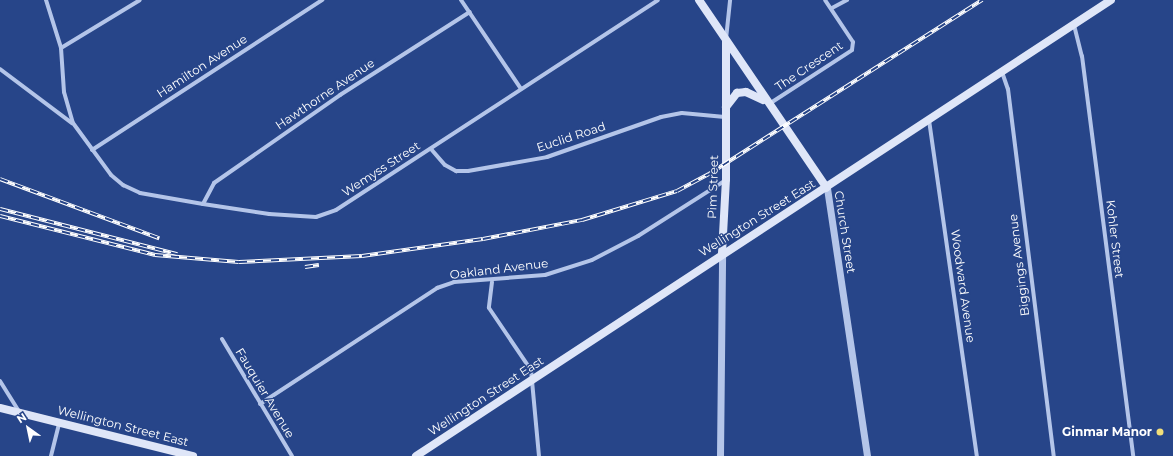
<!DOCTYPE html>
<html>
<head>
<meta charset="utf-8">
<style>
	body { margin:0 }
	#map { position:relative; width:1173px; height:456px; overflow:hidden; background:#274589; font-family:Montserrat,sans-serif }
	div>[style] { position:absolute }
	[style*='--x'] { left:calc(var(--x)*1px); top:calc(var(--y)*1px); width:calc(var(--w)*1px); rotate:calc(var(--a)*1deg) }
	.minor>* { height:4px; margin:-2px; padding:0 2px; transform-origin:2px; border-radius:2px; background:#b4c5e9 }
	.tertiary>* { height:7px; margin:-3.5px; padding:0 3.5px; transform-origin:3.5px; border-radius:3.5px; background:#b4c5e9 }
	.secondary>* { height:8px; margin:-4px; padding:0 4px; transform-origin:4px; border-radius:4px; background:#dfe6f8 }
	.rail>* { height:4px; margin-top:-2px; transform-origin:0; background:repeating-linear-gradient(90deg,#274589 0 8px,#fff 0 16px); box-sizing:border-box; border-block:1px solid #fff }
	.dots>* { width:11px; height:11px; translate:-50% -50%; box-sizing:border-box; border:2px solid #274589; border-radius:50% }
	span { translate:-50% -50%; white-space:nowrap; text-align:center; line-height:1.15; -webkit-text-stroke:3px #274589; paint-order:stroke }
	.street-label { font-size:12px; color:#fff }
	.poi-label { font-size:12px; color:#fff; font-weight:700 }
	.right { translate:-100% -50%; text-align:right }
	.north { position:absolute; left:8px; top:408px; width:40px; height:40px; -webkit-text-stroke:3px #274589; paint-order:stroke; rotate:327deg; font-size:11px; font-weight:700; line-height:16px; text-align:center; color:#fff }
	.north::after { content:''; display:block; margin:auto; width:14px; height:18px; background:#fff; clip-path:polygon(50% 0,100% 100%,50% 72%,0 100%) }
</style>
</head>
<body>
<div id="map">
	<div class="minor">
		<i style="--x:46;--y:0;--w:50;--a:72.6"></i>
		<i style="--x:61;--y:48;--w:44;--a:86.1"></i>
		<i style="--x:64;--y:92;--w:32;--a:74"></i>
		<i style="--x:73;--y:123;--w:64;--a:53.8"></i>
		<i style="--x:111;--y:175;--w:16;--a:40"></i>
		<i style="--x:123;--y:185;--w:19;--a:25"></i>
		<i style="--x:140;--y:193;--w:64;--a:9.9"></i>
		<i style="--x:203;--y:204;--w:67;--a:8.6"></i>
		<i style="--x:269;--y:214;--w:47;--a:3.7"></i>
		<i style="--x:316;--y:217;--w:21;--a:-19"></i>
		<i style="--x:336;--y:210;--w:384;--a:-33.1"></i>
		<i style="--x:461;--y:0;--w:107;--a:56"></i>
		<i style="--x:832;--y:8;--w:17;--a:-28"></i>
		<i style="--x:1074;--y:25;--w:32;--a:76"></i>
		<i style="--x:1082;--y:56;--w:403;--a:82.7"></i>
		<i style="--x:726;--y:39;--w:39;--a:-84"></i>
		<i style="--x:61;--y:48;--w:92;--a:-31.3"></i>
		<i style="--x:0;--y:69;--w:90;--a:36.9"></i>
		<i style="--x:1002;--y:72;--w:18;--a:71"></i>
		<i style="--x:1008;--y:89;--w:370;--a:82.9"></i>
		<i style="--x:769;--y:104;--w:99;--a:-33"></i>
		<i style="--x:852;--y:50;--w:8;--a:-83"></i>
		<i style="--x:853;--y:42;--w:50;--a:-123.7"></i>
		<i style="--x:929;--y:120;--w:339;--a:81.9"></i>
		<i style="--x:431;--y:149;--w:21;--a:49"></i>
		<i style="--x:445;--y:165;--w:13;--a:29"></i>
		<i style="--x:456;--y:171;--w:12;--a:0"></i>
		<i style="--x:468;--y:171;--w:80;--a:-10"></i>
		<i style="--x:547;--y:157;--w:121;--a:-19.3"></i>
		<i style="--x:661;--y:117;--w:21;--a:-11"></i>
		<i style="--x:682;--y:113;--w:43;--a:5.3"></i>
		<i style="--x:92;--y:150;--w:275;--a:-33.1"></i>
		<i style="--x:203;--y:204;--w:24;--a:-62"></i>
		<i style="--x:214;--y:183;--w:154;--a:-34.9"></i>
		<i style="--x:340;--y:95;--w:154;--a:-32.6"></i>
		<i style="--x:492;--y:282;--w:26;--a:97"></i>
		<i style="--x:489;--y:308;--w:75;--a:55.9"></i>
		<i style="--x:531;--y:370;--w:86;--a:84.7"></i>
		<i style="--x:222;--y:339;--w:136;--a:59.1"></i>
		<i style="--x:0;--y:381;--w:38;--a:58"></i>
		<i style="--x:260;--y:404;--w:212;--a:-33.2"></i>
		<i style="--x:437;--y:288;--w:18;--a:-19"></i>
		<i style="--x:454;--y:282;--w:91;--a:-4.4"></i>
		<i style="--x:545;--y:275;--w:49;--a:-17.7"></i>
		<i style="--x:592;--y:260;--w:52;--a:-27.6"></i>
		<i style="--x:638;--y:236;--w:104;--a:-32.5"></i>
		<i style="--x:51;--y:456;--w:33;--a:-76"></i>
	</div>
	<div class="tertiary">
		<i style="--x:827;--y:188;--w:271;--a:81.5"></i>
		<i style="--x:720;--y:456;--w:203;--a:-89.4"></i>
	</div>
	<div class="secondary">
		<i style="--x:699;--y:0;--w:227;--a:55.8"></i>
		<i style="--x:726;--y:107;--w:18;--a:-52"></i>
		<i style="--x:737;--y:93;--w:9;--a:-6"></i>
		<i style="--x:746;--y:92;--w:19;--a:25"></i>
		<i style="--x:722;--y:253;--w:74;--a:-86.9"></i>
		<i style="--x:726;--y:179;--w:138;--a:-90"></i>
		<i style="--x:0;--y:408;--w:199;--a:14"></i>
		<i style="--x:416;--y:456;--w:831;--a:-33.27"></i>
	</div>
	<div class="rail">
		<i style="--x:0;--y:179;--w:170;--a:20.4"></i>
		<i style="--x:0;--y:209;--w:183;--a:14.3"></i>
		<i style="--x:0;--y:216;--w:160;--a:14.1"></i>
		<i style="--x:155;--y:255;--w:84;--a:4.8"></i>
		<i style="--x:239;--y:262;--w:123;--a:-2.8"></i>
		<i style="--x:362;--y:256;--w:122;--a:-8"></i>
		<i style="--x:483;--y:239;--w:101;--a:-10.9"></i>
		<i style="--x:582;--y:220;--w:99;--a:-17"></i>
		<i style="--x:677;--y:191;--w:36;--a:-28"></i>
		<i style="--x:709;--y:174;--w:324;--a:-32.5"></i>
		<i style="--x:305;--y:267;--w:14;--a:-8"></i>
	</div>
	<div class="dots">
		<i style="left:1160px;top:432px;background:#f1de7a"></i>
	</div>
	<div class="street-label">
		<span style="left:202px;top:66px;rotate:-33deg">Hamilton Avenue</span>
		<span style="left:809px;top:66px;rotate:-34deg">The Crescent</span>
		<span style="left:325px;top:94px;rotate:-34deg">Hawthorne Avenue</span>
		<span style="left:571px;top:137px;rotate:-18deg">Euclid Road</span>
		<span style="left:381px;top:169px;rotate:-33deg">Wemyss Street</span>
		<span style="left:713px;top:187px;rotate:-88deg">Pim Street</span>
		<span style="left:757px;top:218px;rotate:-32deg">Wellington Street East</span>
		<span style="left:845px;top:232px;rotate:81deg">Church Street</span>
		<span style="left:1115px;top:239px;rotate:83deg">Kohler Street</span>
		<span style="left:1019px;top:265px;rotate:-97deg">Biggings Avenue</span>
		<span style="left:499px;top:269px;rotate:-7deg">Oakland Avenue</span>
		<span style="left:963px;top:286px;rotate:82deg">Woodward Avenue</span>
		<span style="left:265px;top:393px;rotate:59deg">Fauquier Avenue</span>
		<span style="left:486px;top:396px;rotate:-33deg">Wellington Street East</span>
		<span style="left:123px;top:426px;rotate:14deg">Wellington Street East</span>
	</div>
	<div class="poi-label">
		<span class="right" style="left:1152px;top:432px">Ginmar Manor</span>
	</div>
	<div class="north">N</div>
</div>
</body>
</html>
